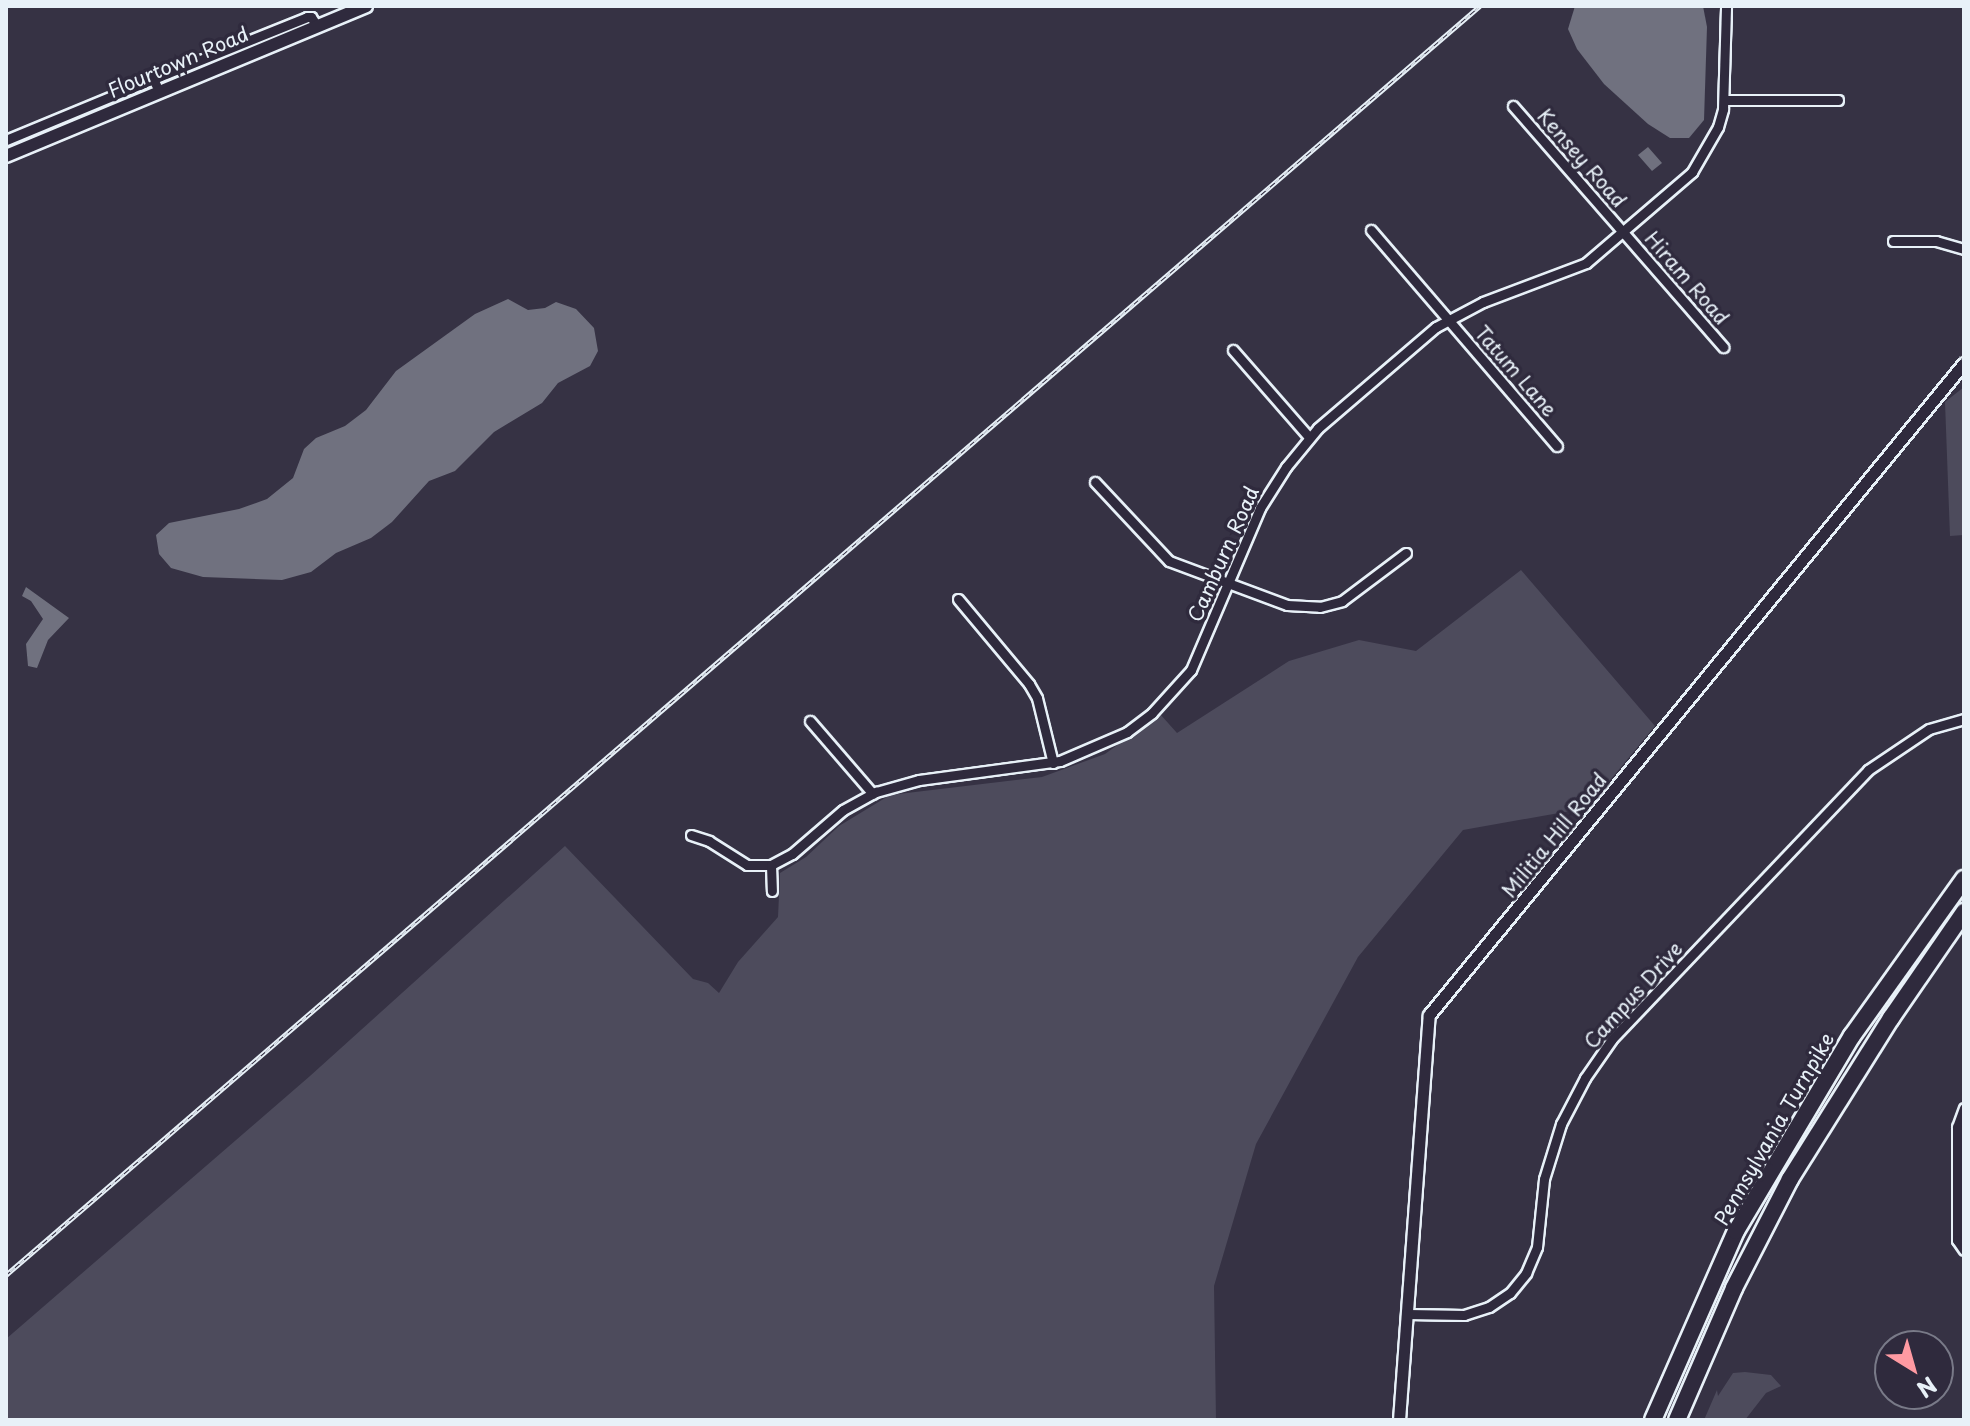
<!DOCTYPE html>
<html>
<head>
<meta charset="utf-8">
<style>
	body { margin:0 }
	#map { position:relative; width:1970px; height:1426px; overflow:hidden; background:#363244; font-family:"Playpen Sans",sans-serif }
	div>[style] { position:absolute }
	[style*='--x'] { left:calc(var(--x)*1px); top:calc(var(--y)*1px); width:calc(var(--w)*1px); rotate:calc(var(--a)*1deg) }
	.green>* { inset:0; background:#4d4b5c }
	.water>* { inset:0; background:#70717f }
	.roads { filter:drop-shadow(2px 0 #e8f1f8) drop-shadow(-2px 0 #e8f1f8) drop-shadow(0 2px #e8f1f8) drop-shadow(0 -2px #e8f1f8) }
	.minor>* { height:9px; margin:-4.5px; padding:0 4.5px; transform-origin:4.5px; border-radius:4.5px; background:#2f2a3d }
	.tertiary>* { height:11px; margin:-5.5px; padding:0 5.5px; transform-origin:5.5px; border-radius:5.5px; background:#2f2a3d }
	.secondary>* { height:12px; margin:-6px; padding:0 6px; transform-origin:6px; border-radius:6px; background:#2f2a3d }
	.motorway>* { height:16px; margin:-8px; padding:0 8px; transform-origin:8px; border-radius:8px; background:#2f2a3d }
	.rail>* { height:5px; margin-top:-2.5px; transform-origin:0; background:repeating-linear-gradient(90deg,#2f2a3d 0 6px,#e8f1f8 0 12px); box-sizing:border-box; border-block:2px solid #e8f1f8 }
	span { translate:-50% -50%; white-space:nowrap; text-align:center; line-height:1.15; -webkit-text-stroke:7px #2f2a3d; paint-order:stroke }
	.street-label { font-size:20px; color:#e8f1f8 }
	.frame { position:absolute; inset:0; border:8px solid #e8f1f8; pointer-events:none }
	.north { position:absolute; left:1874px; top:1330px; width:80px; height:80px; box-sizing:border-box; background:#2f2a3d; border:2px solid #797a88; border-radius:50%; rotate:143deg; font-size:22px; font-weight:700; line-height:32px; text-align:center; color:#e8f1f8 }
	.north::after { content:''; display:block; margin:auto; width:28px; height:36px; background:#ff9aa2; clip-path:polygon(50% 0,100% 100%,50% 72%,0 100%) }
</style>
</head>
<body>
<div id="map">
	<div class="green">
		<i style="clip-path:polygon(1964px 387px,1964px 535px,1950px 536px,1945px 402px)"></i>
		<i style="clip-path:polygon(1521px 570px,1655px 726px,1587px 808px,1463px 830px,1358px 957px,1256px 1144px,1214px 1286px,1216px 1420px,6px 1420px,6px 1339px,310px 1076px,565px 846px,693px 979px,708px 983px,719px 993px,738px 962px,778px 917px,780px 873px,806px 857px,839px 826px,890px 795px,1042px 777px,1105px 754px,1160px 714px,1177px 733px,1289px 661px,1359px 640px,1416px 651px)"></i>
		<i style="clip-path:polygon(1745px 1372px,1771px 1375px,1781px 1386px,1766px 1393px,1745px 1420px,1704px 1420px,1717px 1390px,1718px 1396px,1733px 1373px)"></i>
	</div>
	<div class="water">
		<i style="clip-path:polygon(1575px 6px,1703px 6px,1707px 27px,1704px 120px,1689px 138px,1670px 138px,1648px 124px,1604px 84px,1577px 49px,1568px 29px)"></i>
		<i style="clip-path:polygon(1648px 147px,1662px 163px,1652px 171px,1638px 155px)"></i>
		<i style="clip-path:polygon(508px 299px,528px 310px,545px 308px,556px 302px,576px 309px,594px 328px,598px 351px,590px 366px,558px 383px,542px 403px,494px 432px,455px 471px,429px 481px,392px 522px,371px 538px,336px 553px,311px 572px,282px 580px,203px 577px,171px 568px,159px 554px,156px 535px,169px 523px,239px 509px,267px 499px,293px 478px,304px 449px,316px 438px,345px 426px,366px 410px,396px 371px,475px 314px)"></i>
		<i style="clip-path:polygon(26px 587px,69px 618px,48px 640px,37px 668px,28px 666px,26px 644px,43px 619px,31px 601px,22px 596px)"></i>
	</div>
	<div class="roads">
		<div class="minor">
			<i style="--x:153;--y:79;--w:166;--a:-21.9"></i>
			<i style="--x:307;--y:17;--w:4;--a:0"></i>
			<i style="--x:311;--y:17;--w:11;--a:56"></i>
			<i style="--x:1724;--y:100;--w:114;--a:0"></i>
			<i style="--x:1513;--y:106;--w:320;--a:48.9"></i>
			<i style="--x:6;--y:140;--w:159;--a:-22.5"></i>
			<i style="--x:153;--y:79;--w:7;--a:63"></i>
			<i style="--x:1371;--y:230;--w:285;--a:49.3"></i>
			<i style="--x:1893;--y:241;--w:43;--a:0"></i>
			<i style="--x:1936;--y:241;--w:29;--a:16"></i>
			<i style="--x:1233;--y:350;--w:116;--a:48.9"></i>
			<i style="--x:1095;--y:482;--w:108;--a:46.9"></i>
			<i style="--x:1169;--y:561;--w:126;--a:20.4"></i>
			<i style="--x:1287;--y:605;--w:33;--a:3"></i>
			<i style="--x:1320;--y:607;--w:23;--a:-15"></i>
			<i style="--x:1342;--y:601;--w:80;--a:-36.9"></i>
			<i style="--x:958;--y:599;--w:111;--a:50.1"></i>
			<i style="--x:1029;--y:684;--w:16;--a:60"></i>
			<i style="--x:1037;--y:698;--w:67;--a:76.2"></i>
			<i style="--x:810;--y:721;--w:96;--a:49.2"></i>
			<i style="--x:691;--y:835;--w:19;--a:18"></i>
			<i style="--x:709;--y:841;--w:45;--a:32.3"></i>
			<i style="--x:747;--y:865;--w:24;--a:0"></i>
			<i style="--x:771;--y:865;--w:24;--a:-28"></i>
			<i style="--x:792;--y:854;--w:67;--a:-40.8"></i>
			<i style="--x:843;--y:810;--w:38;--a:-29"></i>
			<i style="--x:876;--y:792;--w:45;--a:-15.6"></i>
			<i style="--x:919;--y:780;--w:142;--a:-7.7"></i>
			<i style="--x:1060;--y:761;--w:73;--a:-23.4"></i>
			<i style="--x:1127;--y:732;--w:31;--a:-37"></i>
			<i style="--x:1152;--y:713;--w:58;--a:-47.8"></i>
			<i style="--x:1191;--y:670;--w:176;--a:-66.9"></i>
			<i style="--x:1260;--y:508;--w:49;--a:-57.6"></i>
			<i style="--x:1286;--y:467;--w:50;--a:-50.6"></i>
			<i style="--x:1318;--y:428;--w:155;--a:-40.6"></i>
			<i style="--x:1436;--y:327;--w:53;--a:-28"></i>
			<i style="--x:1483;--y:302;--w:110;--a:-20.7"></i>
			<i style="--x:1586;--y:263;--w:140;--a:-40.6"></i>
			<i style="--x:1692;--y:172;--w:52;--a:-60"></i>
			<i style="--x:1718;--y:127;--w:19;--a:-74"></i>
			<i style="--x:1723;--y:109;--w:103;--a:-88.3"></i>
			<i style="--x:771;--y:865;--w:26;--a:88"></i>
			<i style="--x:1964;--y:1108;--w:20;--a:110"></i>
			<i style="--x:1957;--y:1127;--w:113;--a:90"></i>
			<i style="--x:1957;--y:1240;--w:12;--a:55"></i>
			<i style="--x:1408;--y:1314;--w:56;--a:1"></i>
			<i style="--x:1464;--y:1315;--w:26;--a:-18"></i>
			<i style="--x:1489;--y:1307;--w:25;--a:-34"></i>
			<i style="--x:1510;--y:1293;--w:26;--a:-51"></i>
			<i style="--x:1526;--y:1273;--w:28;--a:-67"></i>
			<i style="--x:1537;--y:1247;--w:68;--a:-84.1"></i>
			<i style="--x:1544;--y:1179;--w:58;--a:-72.8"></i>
			<i style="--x:1561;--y:1124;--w:52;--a:-62.4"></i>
			<i style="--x:1585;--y:1078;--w:47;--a:-55.3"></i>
			<i style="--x:1612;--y:1039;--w:371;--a:-46.4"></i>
			<i style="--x:1868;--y:770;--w:73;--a:-33.9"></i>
			<i style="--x:1929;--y:729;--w:36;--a:-16"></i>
		</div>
		<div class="tertiary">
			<i style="--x:1399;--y:1420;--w:406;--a:-85.8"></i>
			<i style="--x:1429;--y:1015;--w:843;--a:-50.63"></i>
		</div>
		<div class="secondary">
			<i style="--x:6;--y:156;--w:390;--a:-22.6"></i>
		</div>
		<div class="motorway">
			<i style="--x:1653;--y:1420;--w:206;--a:-66.3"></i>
			<i style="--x:1736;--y:1231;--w:227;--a:-59.3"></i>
			<i style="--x:1852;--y:1036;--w:193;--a:-54.5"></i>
			<i style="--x:1677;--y:1420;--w:144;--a:-66.6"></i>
			<i style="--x:1734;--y:1288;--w:123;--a:-62.8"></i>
			<i style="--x:1790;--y:1179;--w:190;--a:-57.9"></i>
			<i style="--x:1891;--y:1018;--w:129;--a:-55.4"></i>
		</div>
	</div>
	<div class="rail">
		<i style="--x:6;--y:1275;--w:1945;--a:-40.73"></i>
	</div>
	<div class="street-label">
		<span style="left:178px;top:62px;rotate:-23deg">Flourtown Road</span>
		<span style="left:1582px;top:158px;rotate:49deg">Kensey Road</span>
		<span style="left:1687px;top:278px;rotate:49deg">Hiram Road</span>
		<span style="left:1516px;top:371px;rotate:49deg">Tatum Lane</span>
		<span style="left:1223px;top:554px;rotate:-66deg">Camburn Road</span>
		<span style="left:1554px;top:835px;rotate:-51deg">Militia Hill Road</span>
		<span style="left:1633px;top:995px;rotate:-48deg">Campus Drive</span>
		<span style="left:1774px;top:1129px;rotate:-60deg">Pennsylvania Turnpike</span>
	</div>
	<div class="frame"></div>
	<div class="north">N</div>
</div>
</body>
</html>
